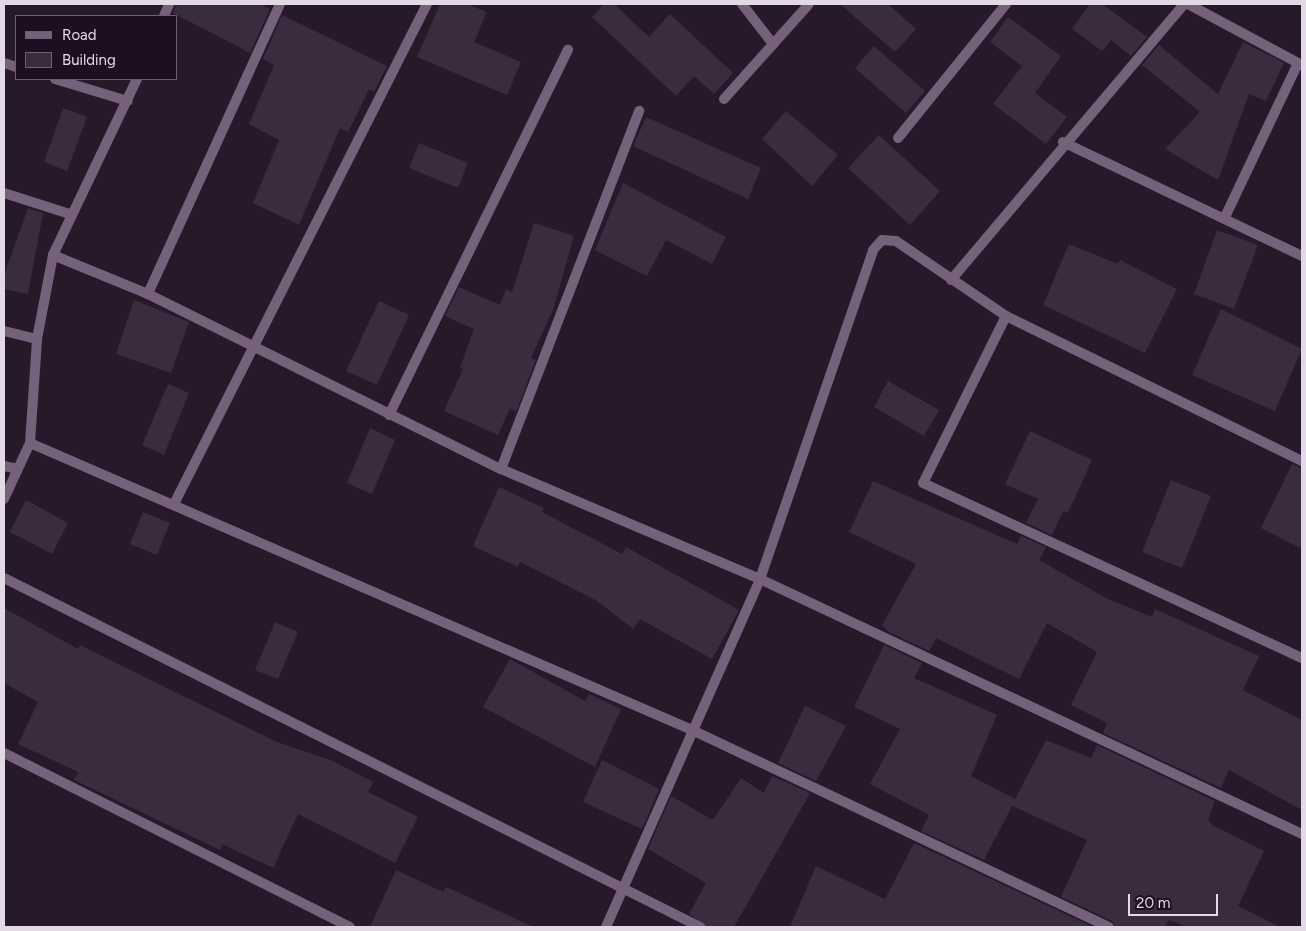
<!DOCTYPE html>
<html>
<head>
<meta charset="utf-8">
<style>
	body { margin:0 }
	#map { position:relative; width:1306px; height:931px; overflow:hidden; background:#27182a; font-family:Figtree,sans-serif }
	div>[style] { position:absolute }
	[style*='--x'] { left:calc(var(--x)*1px); top:calc(var(--y)*1px); width:calc(var(--w)*1px); rotate:calc(var(--a)*1deg) }
	.building>* { inset:0; background:#3b2b3e }
	.street>* { height:10px; margin:-5px; padding:0 5px; transform-origin:5px; border-radius:5px; background:#75627a }
	span { translate:-50% -50%; white-space:nowrap; text-align:center; line-height:1.15; -webkit-text-stroke:4px #1d0f21; paint-order:stroke }
	.frame { position:absolute; inset:0; border:5px solid #e3d8e5; pointer-events:none }
	.legend { position:absolute; left:15px; top:15px; width:162px; height:65px; box-sizing:border-box; background:#1d0f21; border:1px solid #6c5f6f; margin:0; padding:6px 9px; list-style:none; font-size:15px; color:#e3d8e5 }
	.legend li { display:flex; align-items:center; gap:10px; height:25px }
	.legend b { width:25px; border:1px solid #6c5f6f }
	.scale { position:absolute; left:1128px; top:894px; width:90px; height:22px; box-sizing:border-box; border:2px solid #e3d8e5; border-top:0; padding-left:6px; font-size:15px; line-height:18px; white-space:nowrap; color:#e3d8e5; -webkit-text-stroke:4px #1d0f21; paint-order:stroke }
</style>
</head>
<body>
<div id="map">
	<div class="building">
		<i style="clip-path:polygon(176px 4px,260px 4px,270px 9px,250px 53px,173px 13px)"></i>
		<i style="clip-path:polygon(440px 4px,467px 4px,487px 12px,474px 42px,521px 62px,507px 95px,417px 57px)"></i>
		<i style="clip-path:polygon(604px 4px,614px 4px,649px 37px,670px 14px,733px 73px,714px 94px,694px 76px,676px 96px,592px 17px)"></i>
		<i style="clip-path:polygon(840px 4px,888px 4px,916px 29px,895px 52px)"></i>
		<i style="clip-path:polygon(1090px 4px,1102px 4px,1147px 37px,1131px 56px,1111px 40px,1102px 51px,1072px 29px)"></i>
		<i style="clip-path:polygon(282px 15px,387px 66px,374px 92px,369px 89px,348px 132px,340px 128px,299px 225px,253px 203px,279px 140px,249px 124px,274px 65px,263px 59px)"></i>
		<i style="clip-path:polygon(1008px 17px,1061px 56px,1035px 93px,1067px 117px,1046px 144px,993px 104px,1022px 66px,990px 42px)"></i>
		<i style="clip-path:polygon(1243px 42px,1284px 63px,1266px 101px,1249px 94px,1218px 180px,1165px 149px,1200px 112px,1142px 65px,1159px 45px,1218px 94px)"></i>
		<i style="clip-path:polygon(874px 46px,925px 91px,906px 113px,855px 68px)"></i>
		<i style="clip-path:polygon(63px 108px,87px 117px,67px 171px,44px 162px)"></i>
		<i style="clip-path:polygon(786px 111px,838px 155px,812px 186px,762px 139px)"></i>
		<i style="clip-path:polygon(646px 117px,761px 168px,748px 199px,633px 146px)"></i>
		<i style="clip-path:polygon(879px 135px,940px 191px,910px 225px,848px 168px)"></i>
		<i style="clip-path:polygon(419px 143px,468px 163px,458px 188px,409px 168px)"></i>
		<i style="clip-path:polygon(623px 183px,726px 237px,712px 264px,666px 240px,647px 276px,595px 250px)"></i>
		<i style="clip-path:polygon(28px 208px,43px 213px,28px 294px,4px 289px,4px 275px)"></i>
		<i style="clip-path:polygon(534px 223px,574px 236px,553px 310px,531px 358px,536px 360px,516px 412px,510px 408px,498px 435px,444px 411px,463px 369px,460px 368px,474px 329px,445px 316px,459px 287px,500px 305px,506px 289px,512px 292px)"></i>
		<i style="clip-path:polygon(1217px 230px,1258px 245px,1234px 309px,1194px 294px)"></i>
		<i style="clip-path:polygon(1069px 244px,1118px 264px,1120px 260px,1177px 289px,1145px 353px,1043px 305px)"></i>
		<i style="clip-path:polygon(134px 300px,189px 322px,171px 373px,116px 354px)"></i>
		<i style="clip-path:polygon(379px 301px,409px 315px,377px 385px,346px 371px)"></i>
		<i style="clip-path:polygon(1221px 309px,1302px 349px,1275px 411px,1192px 375px)"></i>
		<i style="clip-path:polygon(888px 381px,939px 410px,924px 436px,874px 407px)"></i>
		<i style="clip-path:polygon(168px 384px,189px 393px,164px 455px,142px 445px)"></i>
		<i style="clip-path:polygon(370px 428px,395px 440px,372px 494px,347px 483px)"></i>
		<i style="clip-path:polygon(1030px 431px,1092px 460px,1068px 513px,1063px 511px,1052px 535px,1026px 523px,1038px 499px,1005px 484px)"></i>
		<i style="clip-path:polygon(1292px 464px,1302px 468px,1302px 549px,1261px 528px)"></i>
		<i style="clip-path:polygon(1171px 480px,1211px 496px,1182px 568px,1142px 552px)"></i>
		<i style="clip-path:polygon(873px 481px,1017px 544px,1021px 536px,1046px 547px,1039px 560px,1106px 598px,1152px 617px,1155px 609px,1259px 656px,1243px 690px,1302px 720px,1302px 810px,1229px 770px,1221px 788px,1103px 733px,1107px 723px,1071px 705px,1097px 652px,1047px 623px,1019px 679px,936px 638px,929px 651px,889px 632px,882px 625px,916px 564px,849px 532px)"></i>
		<i style="clip-path:polygon(499px 487px,544px 508px,542px 512px,622px 554px,626px 547px,739px 610px,712px 659px,640px 619px,633px 629px,597px 601px,520px 562px,518px 567px,473px 546px)"></i>
		<i style="clip-path:polygon(26px 500px,68px 523px,52px 554px,10px 532px)"></i>
		<i style="clip-path:polygon(143px 512px,170px 523px,157px 555px,130px 544px)"></i>
		<i style="clip-path:polygon(4px 608px,78px 649px,80px 645px,277px 742px,333px 761px,373px 782px,368px 792px,418px 817px,395px 863px,298px 814px,273px 868px,222px 844px,220px 850px,74px 780px,78px 772px,18px 744px,38px 702px,4px 683px)"></i>
		<i style="clip-path:polygon(275px 622px,298px 632px,278px 679px,255px 670px)"></i>
		<i style="clip-path:polygon(884px 645px,922px 663px,914px 678px,997px 715px,971px 776px,1015px 799px,1046px 740px,1091px 758px,1097px 745px,1215px 801px,1208px 819px,1212px 825px,1264px 851px,1238px 906px,1280px 927px,1187px 927px,1169px 920px,1165px 927px,1116px 927px,1112px 921px,1061px 897px,1087px 840px,1012px 806px,984px 860px,921px 831px,929px 815px,870px 784px,900px 729px,854px 707px)"></i>
		<i style="clip-path:polygon(510px 659px,585px 701px,589px 694px,621px 709px,595px 767px,483px 707px)"></i>
		<i style="clip-path:polygon(805px 706px,846px 726px,816px 781px,778px 763px)"></i>
		<i style="clip-path:polygon(602px 760px,659px 789px,642px 829px,583px 802px)"></i>
		<i style="clip-path:polygon(772px 776px,810px 793px,734px 927px,707px 927px,689px 914px,706px 883px,648px 849px,671px 796px,713px 820px,741px 778px,764px 793px)"></i>
		<i style="clip-path:polygon(914px 843px,1093px 927px,790px 927px,816px 866px,885px 899px)"></i>
		<i style="clip-path:polygon(396px 870px,443px 892px,446px 887px,534px 927px,370px 927px)"></i>
	</div>
	<div class="street">
		<i style="--x:280;--y:4;--w:319;--a:114.5"></i>
		<i style="--x:148;--y:294;--w:394;--a:26.4"></i>
		<i style="--x:501;--y:469;--w:281;--a:23"></i>
		<i style="--x:760;--y:579;--w:599;--a:25.2"></i>
		<i style="--x:742;--y:4;--w:51;--a:52.2"></i>
		<i style="--x:1188;--y:4;--w:129;--a:28.2"></i>
		<i style="--x:164;--y:16;--w:13;--a:-67"></i>
		<i style="--x:4;--y:63;--w:13;--a:18"></i>
		<i style="--x:55;--y:79;--w:76;--a:16.8"></i>
		<i style="--x:724;--y:99;--w:127;--a:-48.2"></i>
		<i style="--x:898;--y:138;--w:172;--a:-51.1"></i>
		<i style="--x:1063;--y:142;--w:265;--a:25.5"></i>
		<i style="--x:4;--y:193;--w:69;--a:17.7"></i>
		<i style="--x:1225;--y:217;--w:170;--a:-64.6"></i>
		<i style="--x:53;--y:255;--w:103;--a:22.3"></i>
		<i style="--x:951;--y:280;--w:361;--a:-49.8"></i>
		<i style="--x:1006;--y:316;--w:186;--a:116.4"></i>
		<i style="--x:923;--y:483;--w:417;--a:24.8"></i>
		<i style="--x:4;--y:331;--w:34;--a:14"></i>
		<i style="--x:389;--y:415;--w:407;--a:-63.9"></i>
		<i style="--x:30;--y:443;--w:722;--a:23.44"></i>
		<i style="--x:692;--y:730;--w:461;--a:25.3"></i>
		<i style="--x:4;--y:466;--w:14;--a:12"></i>
		<i style="--x:501;--y:469;--w:384;--a:-68.9"></i>
		<i style="--x:4;--y:499;--w:62;--a:-65.1"></i>
		<i style="--x:30;--y:443;--w:104;--a:-86.1"></i>
		<i style="--x:37;--y:339;--w:86;--a:-79.2"></i>
		<i style="--x:53;--y:255;--w:195;--a:-64.5"></i>
		<i style="--x:174;--y:504;--w:560;--a:-63.16"></i>
		<i style="--x:4;--y:578;--w:779;--a:26.63"></i>
		<i style="--x:4;--y:753;--w:387;--a:26.7"></i>
		<i style="--x:606;--y:927;--w:381;--a:-66.1"></i>
		<i style="--x:760;--y:579;--w:348;--a:-71"></i>
		<i style="--x:873;--y:250;--w:13;--a:-48"></i>
		<i style="--x:882;--y:240;--w:14;--a:4"></i>
		<i style="--x:896;--y:241;--w:133;--a:34.3"></i>
		<i style="--x:1006;--y:316;--w:330;--a:26.1"></i>
	</div>
	<div class="frame"></div>
	<ul class="legend">
	<li><b style="height:6px;background:#75627a"></b>Road</li>
	<li><b style="height:14px;background:#3b2b3e"></b>Building</li>
	</ul>
	<div class="scale">20 m</div>
</div>
</body>
</html>
